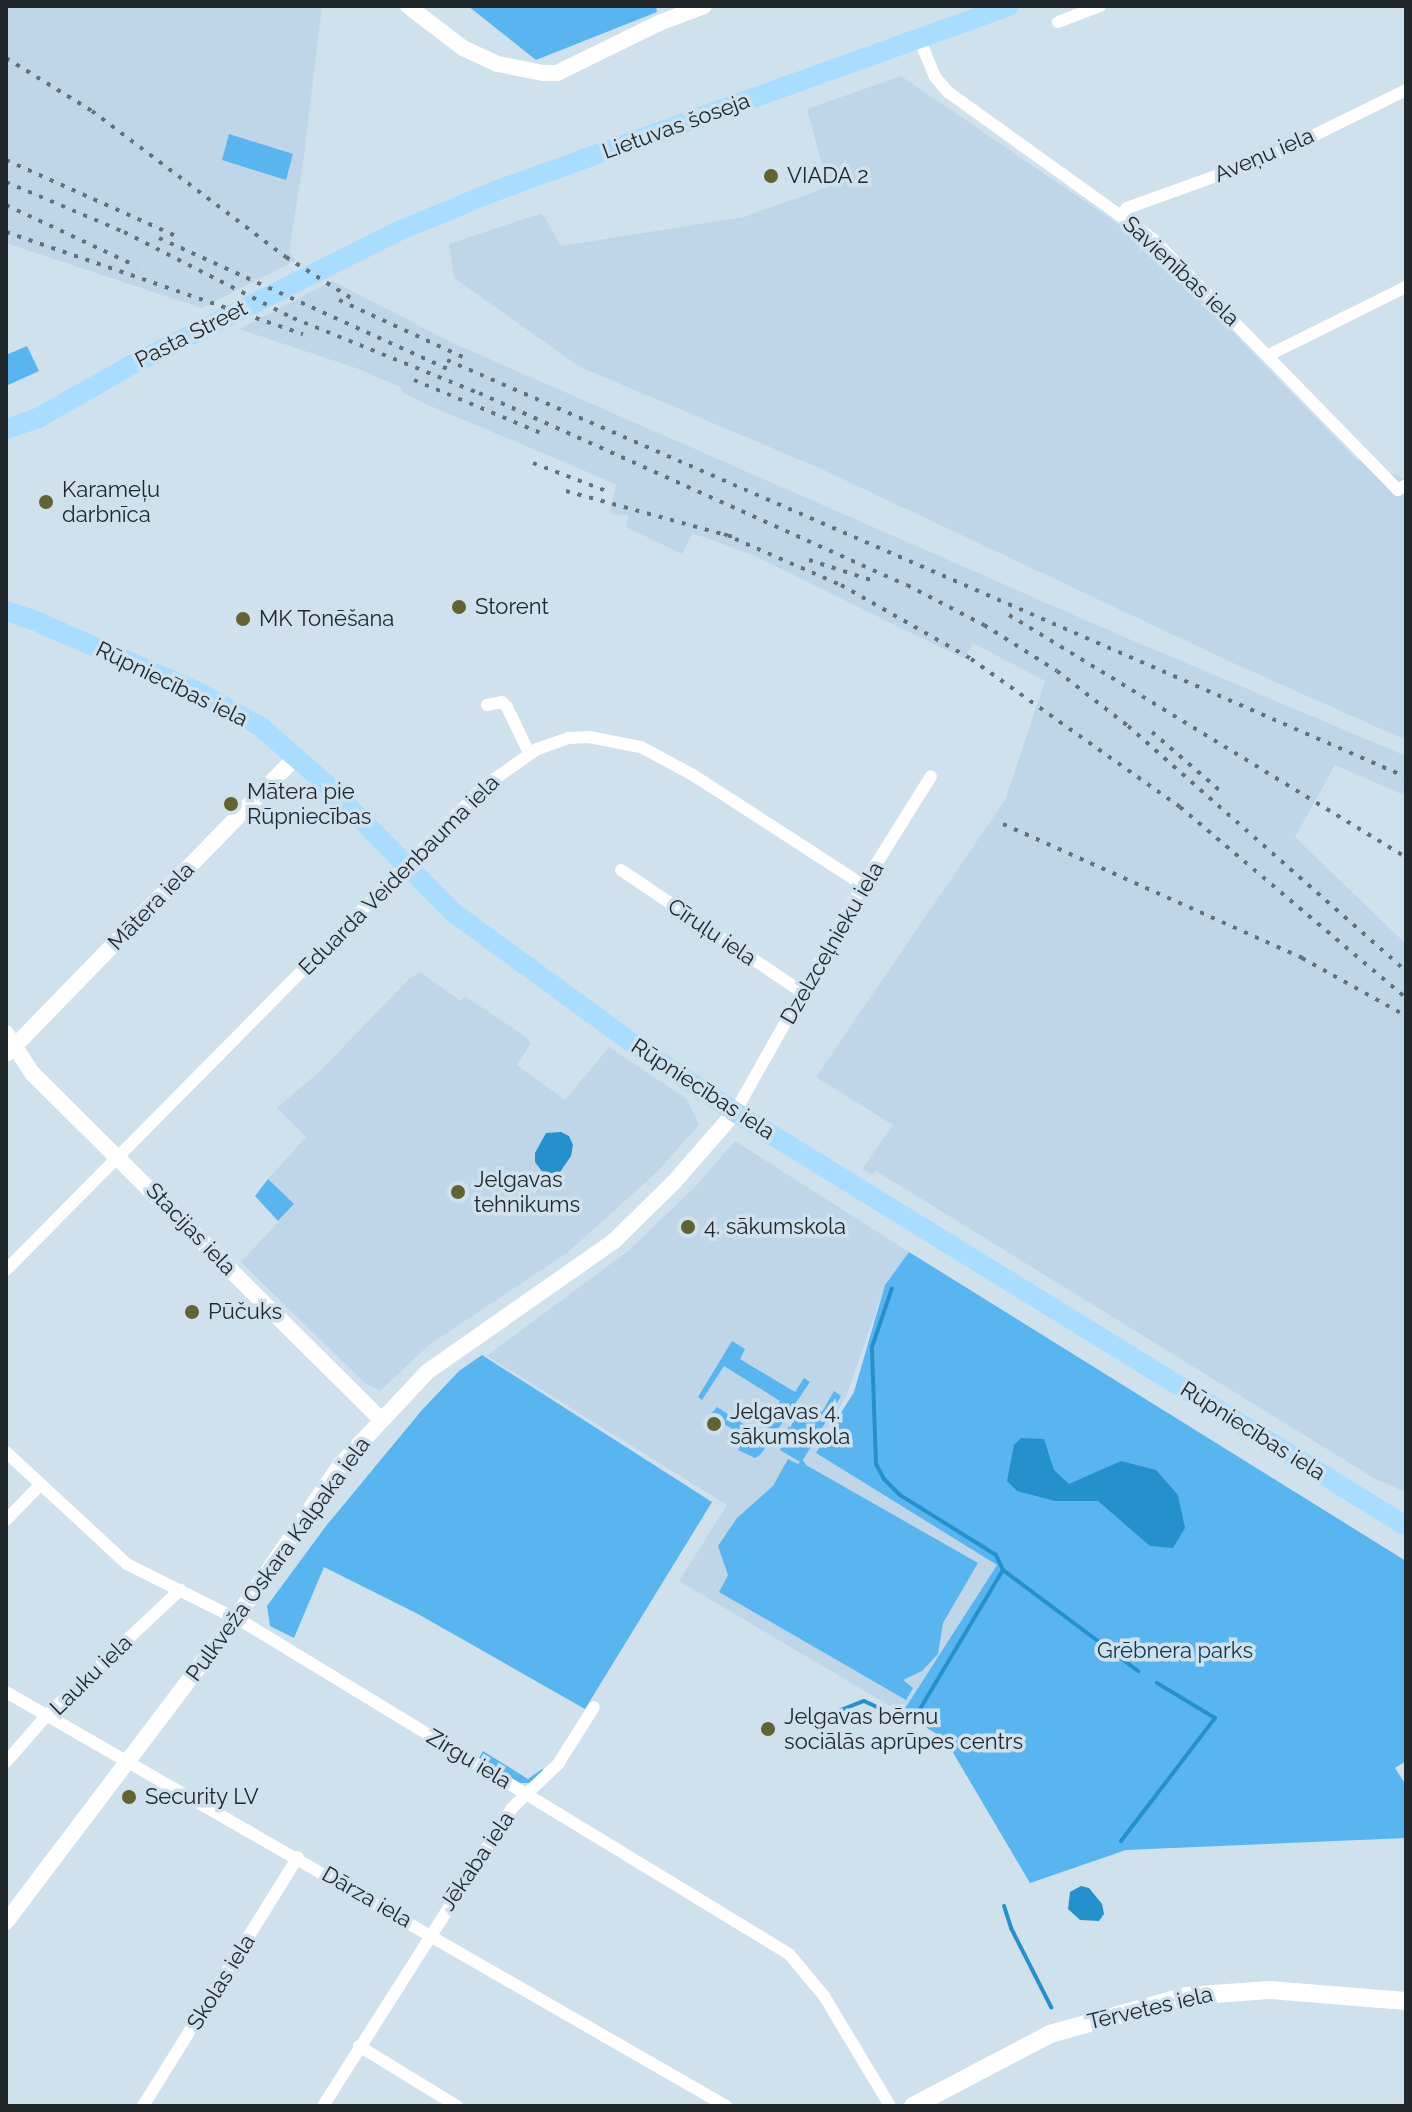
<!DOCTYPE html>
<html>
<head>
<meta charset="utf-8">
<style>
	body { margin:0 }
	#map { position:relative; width:1412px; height:2112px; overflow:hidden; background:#d0e1ee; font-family:Raleway,sans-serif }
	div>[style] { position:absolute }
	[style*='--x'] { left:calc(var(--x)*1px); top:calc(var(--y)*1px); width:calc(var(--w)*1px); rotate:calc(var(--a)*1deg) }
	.built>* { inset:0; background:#bfd6e8 }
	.green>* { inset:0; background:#59b5f0 }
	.water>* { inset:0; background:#2491cd }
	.stream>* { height:4px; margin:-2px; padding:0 2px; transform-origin:2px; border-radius:2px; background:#2491cd }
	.minor>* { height:12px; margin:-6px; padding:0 6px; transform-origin:6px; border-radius:6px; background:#fff }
	.tertiary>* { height:16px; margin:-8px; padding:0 8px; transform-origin:8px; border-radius:8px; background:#fff }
	.secondary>* { height:18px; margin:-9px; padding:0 9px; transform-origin:9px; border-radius:9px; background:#fff }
	.primary>* { height:20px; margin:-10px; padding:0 10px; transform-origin:10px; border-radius:10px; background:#a9ddff }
	.rail>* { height:4px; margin-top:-2px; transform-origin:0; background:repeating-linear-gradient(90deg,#657077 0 4px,transparent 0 12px) }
	.dots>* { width:22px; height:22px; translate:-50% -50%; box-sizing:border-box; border:4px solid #d0e1ee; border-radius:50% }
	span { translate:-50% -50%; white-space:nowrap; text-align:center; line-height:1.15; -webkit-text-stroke:7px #d0e1ee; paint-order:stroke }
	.street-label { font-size:22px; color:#21282c }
	.poi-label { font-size:22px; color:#21282c }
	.left { translate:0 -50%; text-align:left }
	.park-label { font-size:22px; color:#0a364f }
	.frame { position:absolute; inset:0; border:8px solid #21282c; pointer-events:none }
</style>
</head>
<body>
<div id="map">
	<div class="built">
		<i style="clip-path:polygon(6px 6px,322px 6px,303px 164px,289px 252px,296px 260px,202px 308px,6px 243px)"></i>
		<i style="clip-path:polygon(901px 76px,1146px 243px,1356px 459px,1406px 479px,1406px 740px,1233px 663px,817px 467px,580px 367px,454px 278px,449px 244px,542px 213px,561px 246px,744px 217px,828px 187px,807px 109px)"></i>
		<i style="clip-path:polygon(332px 281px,455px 344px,1115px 633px,1406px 756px,1406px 796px,1335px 765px,1295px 837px,1406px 944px,1406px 1492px,1377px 1480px,876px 1171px,872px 1175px,862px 1169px,893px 1125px,816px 1077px,1005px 800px,1045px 681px,973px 643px,964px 659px,755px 556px,707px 538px,692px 534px,682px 554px,626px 527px,628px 515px,609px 514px,616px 484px,421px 402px,402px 392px,400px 387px,359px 369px,239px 329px)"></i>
		<i style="clip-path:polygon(420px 972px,461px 1001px,465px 996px,526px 1037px,531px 1043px,517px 1065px,565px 1100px,609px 1047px,687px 1099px,699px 1125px,657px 1172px,567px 1253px,429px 1345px,380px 1391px,365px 1383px,241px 1262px,294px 1205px,268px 1179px,306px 1137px,277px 1108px,319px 1072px,409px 979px)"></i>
		<i style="clip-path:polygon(735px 1141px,909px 1252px,885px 1285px,847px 1394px,816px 1453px,997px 1565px,902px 1713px,679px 1581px,727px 1505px,487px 1356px,628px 1251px,697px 1185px)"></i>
	</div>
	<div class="green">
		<i style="clip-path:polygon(468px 6px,656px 6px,657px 12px,536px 60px)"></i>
		<i style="clip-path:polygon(229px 134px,293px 154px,286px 180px,222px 160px)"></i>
		<i style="clip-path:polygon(27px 346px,39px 371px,6px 386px,6px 355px)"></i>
		<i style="clip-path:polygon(268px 1179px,294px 1204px,278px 1221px,255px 1196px)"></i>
		<i style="clip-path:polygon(909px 1252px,1406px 1561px,1406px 1761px,1395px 1768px,1406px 1785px,1406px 1838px,1126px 1850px,1030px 1883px,945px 1739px,902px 1713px,997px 1565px,816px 1453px,854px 1392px,885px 1285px)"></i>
		<i style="clip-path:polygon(732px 1341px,745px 1349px,740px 1359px,795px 1392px,804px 1378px,810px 1382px,776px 1432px,765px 1427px,780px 1401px,724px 1366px,702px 1400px,698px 1397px)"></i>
		<i style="clip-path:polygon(482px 1355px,712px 1502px,585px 1709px,418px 1614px,324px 1567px,294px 1638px,270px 1626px,267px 1606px,326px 1526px,422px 1410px,459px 1371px)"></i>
		<i style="clip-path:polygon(834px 1391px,841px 1396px,803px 1460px,806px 1465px,978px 1563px,943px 1623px,938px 1654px,922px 1671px,903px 1680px,913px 1688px,906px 1700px,719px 1592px,728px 1575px,718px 1546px,737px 1518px,773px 1486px,788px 1459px,798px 1464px,800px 1462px,780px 1450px,783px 1444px,780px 1441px,798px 1413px,807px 1406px,822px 1412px)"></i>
		<i style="clip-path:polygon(717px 1407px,765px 1438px,768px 1444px,760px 1455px,755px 1458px,738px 1450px,745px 1437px,710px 1415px)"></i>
		<i style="clip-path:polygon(483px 1751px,528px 1779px,542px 1769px,546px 1770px,529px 1783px,520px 1783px,479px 1758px)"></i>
	</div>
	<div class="water">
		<i style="clip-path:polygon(561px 1132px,569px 1136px,573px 1145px,571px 1156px,560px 1172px,544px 1174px,535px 1162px,535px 1153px,546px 1133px)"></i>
		<i style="clip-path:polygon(1021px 1438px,1044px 1439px,1054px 1470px,1069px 1484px,1121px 1461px,1156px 1470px,1178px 1495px,1185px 1528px,1173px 1548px,1150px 1546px,1098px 1501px,1055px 1501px,1017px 1491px,1007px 1481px,1014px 1445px)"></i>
		<i style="clip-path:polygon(1081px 1886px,1089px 1888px,1102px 1904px,1104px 1914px,1099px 1921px,1080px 1920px,1068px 1909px,1070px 1892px)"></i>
	</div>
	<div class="stream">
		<i style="--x:1003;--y:1570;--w:169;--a:36.8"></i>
		<i style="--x:838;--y:1711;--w:28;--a:-21"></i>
		<i style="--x:864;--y:1701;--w:38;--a:25"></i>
		<i style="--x:899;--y:1717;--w:18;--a:-9"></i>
		<i style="--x:917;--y:1714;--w:168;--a:-59.2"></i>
		<i style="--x:1003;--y:1570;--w:17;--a:-115"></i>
		<i style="--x:996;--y:1555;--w:113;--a:-148"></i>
		<i style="--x:900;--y:1495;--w:23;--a:-135"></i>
		<i style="--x:884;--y:1479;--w:17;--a:-118"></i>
		<i style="--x:876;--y:1464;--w:117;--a:-92"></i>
		<i style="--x:872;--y:1347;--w:62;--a:-71.3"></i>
		<i style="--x:1121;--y:1841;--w:155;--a:-52.6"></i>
		<i style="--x:1215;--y:1718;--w:68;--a:-148.9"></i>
		<i style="--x:1004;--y:1906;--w:23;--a:72"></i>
		<i style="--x:1011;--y:1928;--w:89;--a:63.1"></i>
	</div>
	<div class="minor">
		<i style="--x:1058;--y:22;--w:45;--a:-20.9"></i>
		<i style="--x:919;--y:38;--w:42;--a:67.7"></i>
		<i style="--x:935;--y:77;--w:20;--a:49"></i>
		<i style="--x:948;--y:92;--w:254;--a:35.7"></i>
		<i style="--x:1154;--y:240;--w:349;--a:45.7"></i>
		<i style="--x:1398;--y:490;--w:9;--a:-32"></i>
		<i style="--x:1121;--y:215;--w:9;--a:-49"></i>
		<i style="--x:1127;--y:208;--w:156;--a:-19.8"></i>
		<i style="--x:1274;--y:155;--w:147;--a:-26.2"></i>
		<i style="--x:1269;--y:355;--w:153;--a:-26.4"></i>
		<i style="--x:487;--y:705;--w:15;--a:-11"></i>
		<i style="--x:502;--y:702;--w:7;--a:45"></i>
		<i style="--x:507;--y:707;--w:51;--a:64.4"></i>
		<i style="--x:621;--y:870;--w:218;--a:34"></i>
		<i style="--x:735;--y:1112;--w:261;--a:-60.6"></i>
		<i style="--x:863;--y:885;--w:128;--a:-58"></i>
		<i style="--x:6;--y:1270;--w:682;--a:-45.3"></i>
		<i style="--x:486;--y:785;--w:62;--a:-35.2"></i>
		<i style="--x:537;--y:749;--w:34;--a:-19"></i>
		<i style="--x:569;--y:738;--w:20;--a:-3"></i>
		<i style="--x:589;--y:737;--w:53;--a:10.9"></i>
		<i style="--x:641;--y:747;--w:59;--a:28.3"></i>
		<i style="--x:693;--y:775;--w:202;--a:32.9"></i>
		<i style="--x:6;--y:1452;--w:165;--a:42.8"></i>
		<i style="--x:127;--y:1564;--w:132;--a:26.6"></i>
		<i style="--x:245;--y:1623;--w:637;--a:31.32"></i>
		<i style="--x:789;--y:1954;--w:55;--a:50.2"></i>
		<i style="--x:824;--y:1996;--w:128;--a:59"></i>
		<i style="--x:6;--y:1520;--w:49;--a:-45.8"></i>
		<i style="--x:6;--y:1692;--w:831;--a:29.9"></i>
		<i style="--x:6;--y:1762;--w:62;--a:-48.9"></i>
		<i style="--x:47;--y:1715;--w:183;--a:-43.2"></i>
		<i style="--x:359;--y:2046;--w:115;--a:31.5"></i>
		<i style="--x:143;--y:2106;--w:293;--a:-58.1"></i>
		<i style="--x:323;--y:2106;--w:353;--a:-57.6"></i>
		<i style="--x:512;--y:1808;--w:64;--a:-43.7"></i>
		<i style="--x:558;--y:1764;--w:67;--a:-57.7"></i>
	</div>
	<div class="tertiary">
		<i style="--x:408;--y:6;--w:69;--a:37.4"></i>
		<i style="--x:463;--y:48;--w:38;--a:25"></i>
		<i style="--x:498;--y:64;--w:46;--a:11.3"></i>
		<i style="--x:543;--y:73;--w:14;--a:0"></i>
		<i style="--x:557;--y:73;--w:114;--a:-26.1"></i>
		<i style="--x:659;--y:23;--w:48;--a:-20.7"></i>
		<i style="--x:6;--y:1033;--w:48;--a:57"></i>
		<i style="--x:32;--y:1073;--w:493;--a:44.8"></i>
		<i style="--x:8;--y:1053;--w:414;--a:-45.8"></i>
		<i style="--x:6;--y:1922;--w:381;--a:-52.9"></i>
		<i style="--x:236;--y:1618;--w:186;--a:-55.7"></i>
		<i style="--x:341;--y:1464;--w:126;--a:-46.9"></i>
		<i style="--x:427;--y:1372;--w:227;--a:-35"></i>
		<i style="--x:613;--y:1242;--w:86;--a:-44.5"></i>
		<i style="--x:674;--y:1182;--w:93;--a:-48.9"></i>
	</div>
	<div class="secondary">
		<i style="--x:913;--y:2106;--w:155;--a:-27.7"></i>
		<i style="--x:1050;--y:2034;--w:141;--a:-15.6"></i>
		<i style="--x:1186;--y:1996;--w:83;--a:-4.1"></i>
		<i style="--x:1269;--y:1990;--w:137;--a:4.6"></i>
	</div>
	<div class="primary">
		<i style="--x:6;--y:429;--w:34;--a:-19"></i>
		<i style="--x:38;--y:418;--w:112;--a:-29.6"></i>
		<i style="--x:135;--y:363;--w:297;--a:-26.6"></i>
		<i style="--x:401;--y:230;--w:105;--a:-22.4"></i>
		<i style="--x:498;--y:190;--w:543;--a:-19.8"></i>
		<i style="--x:6;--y:611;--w:26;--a:18"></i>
		<i style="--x:31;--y:619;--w:184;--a:23.6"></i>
		<i style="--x:200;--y:693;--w:70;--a:29.1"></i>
		<i style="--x:261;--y:727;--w:85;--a:41.2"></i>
		<i style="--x:325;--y:783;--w:183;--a:45.2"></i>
		<i style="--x:454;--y:913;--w:233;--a:36.1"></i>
		<i style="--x:642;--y:1050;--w:112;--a:33.7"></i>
		<i style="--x:735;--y:1112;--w:788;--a:31.67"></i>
	</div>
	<div class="rail">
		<i style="--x:6;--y:58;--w:101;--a:31.6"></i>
		<i style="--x:92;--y:111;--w:243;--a:37"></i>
		<i style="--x:286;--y:257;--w:80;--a:32.3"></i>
		<i style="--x:6;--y:160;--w:184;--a:24.1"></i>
		<i style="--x:6;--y:182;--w:128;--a:23"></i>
		<i style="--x:124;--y:232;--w:190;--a:27"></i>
		<i style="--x:293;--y:318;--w:201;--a:22"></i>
		<i style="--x:479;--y:393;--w:469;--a:24.2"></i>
		<i style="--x:907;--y:585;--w:87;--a:27.5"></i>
		<i style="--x:984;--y:625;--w:86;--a:32.2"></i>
		<i style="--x:1057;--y:671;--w:90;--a:37.8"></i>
		<i style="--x:1128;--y:726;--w:371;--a:41.4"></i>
		<i style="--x:6;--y:205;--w:144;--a:25.1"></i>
		<i style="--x:6;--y:232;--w:314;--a:19"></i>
		<i style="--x:159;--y:238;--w:324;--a:24.4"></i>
		<i style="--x:339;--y:300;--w:136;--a:24.7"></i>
		<i style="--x:447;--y:360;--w:1046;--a:23.5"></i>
		<i style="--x:414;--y:380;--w:140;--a:22.7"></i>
		<i style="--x:533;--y:463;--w:81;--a:20.9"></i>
		<i style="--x:566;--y:491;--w:173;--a:15.4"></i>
		<i style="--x:724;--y:534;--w:128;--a:23.6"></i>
		<i style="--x:841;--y:585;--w:150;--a:29.6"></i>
		<i style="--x:971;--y:659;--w:256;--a:35.3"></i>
		<i style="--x:1180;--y:807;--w:296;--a:40.2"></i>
		<i style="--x:809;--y:560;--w:68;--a:17.9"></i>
		<i style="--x:1009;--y:615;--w:465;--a:31.4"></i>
		<i style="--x:1152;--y:732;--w:96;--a:40.8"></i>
		<i style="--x:1003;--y:824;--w:328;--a:24.1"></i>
		<i style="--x:1302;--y:958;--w:119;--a:29.1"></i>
	</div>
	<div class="dots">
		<i style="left:771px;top:176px;background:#616330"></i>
		<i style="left:46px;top:502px;background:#616330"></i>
		<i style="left:459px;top:607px;background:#616330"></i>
		<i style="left:243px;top:619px;background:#616330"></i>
		<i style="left:231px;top:804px;background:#616330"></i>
		<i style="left:458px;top:1192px;background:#616330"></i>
		<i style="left:688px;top:1227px;background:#616330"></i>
		<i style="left:192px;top:1312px;background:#616330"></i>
		<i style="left:714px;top:1424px;background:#616330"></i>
		<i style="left:768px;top:1729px;background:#616330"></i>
		<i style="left:129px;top:1797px;background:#616330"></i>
	</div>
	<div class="street-label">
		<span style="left:676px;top:126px;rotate:-20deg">Lietuvas šoseja</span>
		<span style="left:1264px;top:155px;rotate:-23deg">Aveņu iela</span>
		<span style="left:1181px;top:271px;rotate:43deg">Savienības iela</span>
		<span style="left:191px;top:334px;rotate:-27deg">Pasta Street</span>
		<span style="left:172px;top:684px;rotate:26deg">Rūpniecības iela</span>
		<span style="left:399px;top:875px;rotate:-45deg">Eduarda Veidenbauma iela</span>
		<span style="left:151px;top:906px;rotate:-46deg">Mātera iela</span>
		<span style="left:712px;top:932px;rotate:34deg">Cīruļu iela</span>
		<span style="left:832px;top:943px;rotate:-60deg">Dzelzceļnieku iela</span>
		<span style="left:703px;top:1089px;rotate:33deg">Rūpniecības iela</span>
		<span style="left:191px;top:1229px;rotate:46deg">Stacijas iela</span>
		<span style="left:1253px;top:1431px;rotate:32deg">Rūpniecības iela</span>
		<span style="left:278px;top:1559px;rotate:-54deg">Pulkveža Oskara Kalpaka iela</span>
		<span style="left:91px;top:1675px;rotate:-44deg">Lauku iela</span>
		<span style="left:469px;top:1759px;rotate:31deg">Zirgu iela</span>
		<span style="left:477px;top:1861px;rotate:-56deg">Jēkaba iela</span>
		<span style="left:367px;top:1897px;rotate:30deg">Dārza iela</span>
		<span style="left:221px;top:1982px;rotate:-58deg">Skolas iela</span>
		<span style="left:1150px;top:2008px;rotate:-13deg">Tērvetes iela</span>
	</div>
	<div class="poi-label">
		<span class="left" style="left:787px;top:176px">VIADA 2</span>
		<span class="left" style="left:62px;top:502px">Karameļu<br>darbnīca</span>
		<span class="left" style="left:475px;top:607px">Storent</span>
		<span class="left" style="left:259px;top:619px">MK Tonēšana</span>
		<span class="left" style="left:247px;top:804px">Mātera pie<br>Rūpniecības</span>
		<span class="left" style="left:474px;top:1192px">Jelgavas<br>tehnikums</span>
		<span class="left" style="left:704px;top:1227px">4. sākumskola</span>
		<span class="left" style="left:208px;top:1312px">Pūčuks</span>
		<span class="left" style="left:730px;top:1424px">Jelgavas 4.<br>sākumskola</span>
		<span class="left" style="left:784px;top:1729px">Jelgavas bērnu<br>sociālās aprūpes centrs</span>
		<span class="left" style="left:145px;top:1797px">Security LV</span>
	</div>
	<div class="park-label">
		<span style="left:1175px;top:1651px">Grēbnera parks</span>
	</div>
	<div class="frame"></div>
</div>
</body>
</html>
